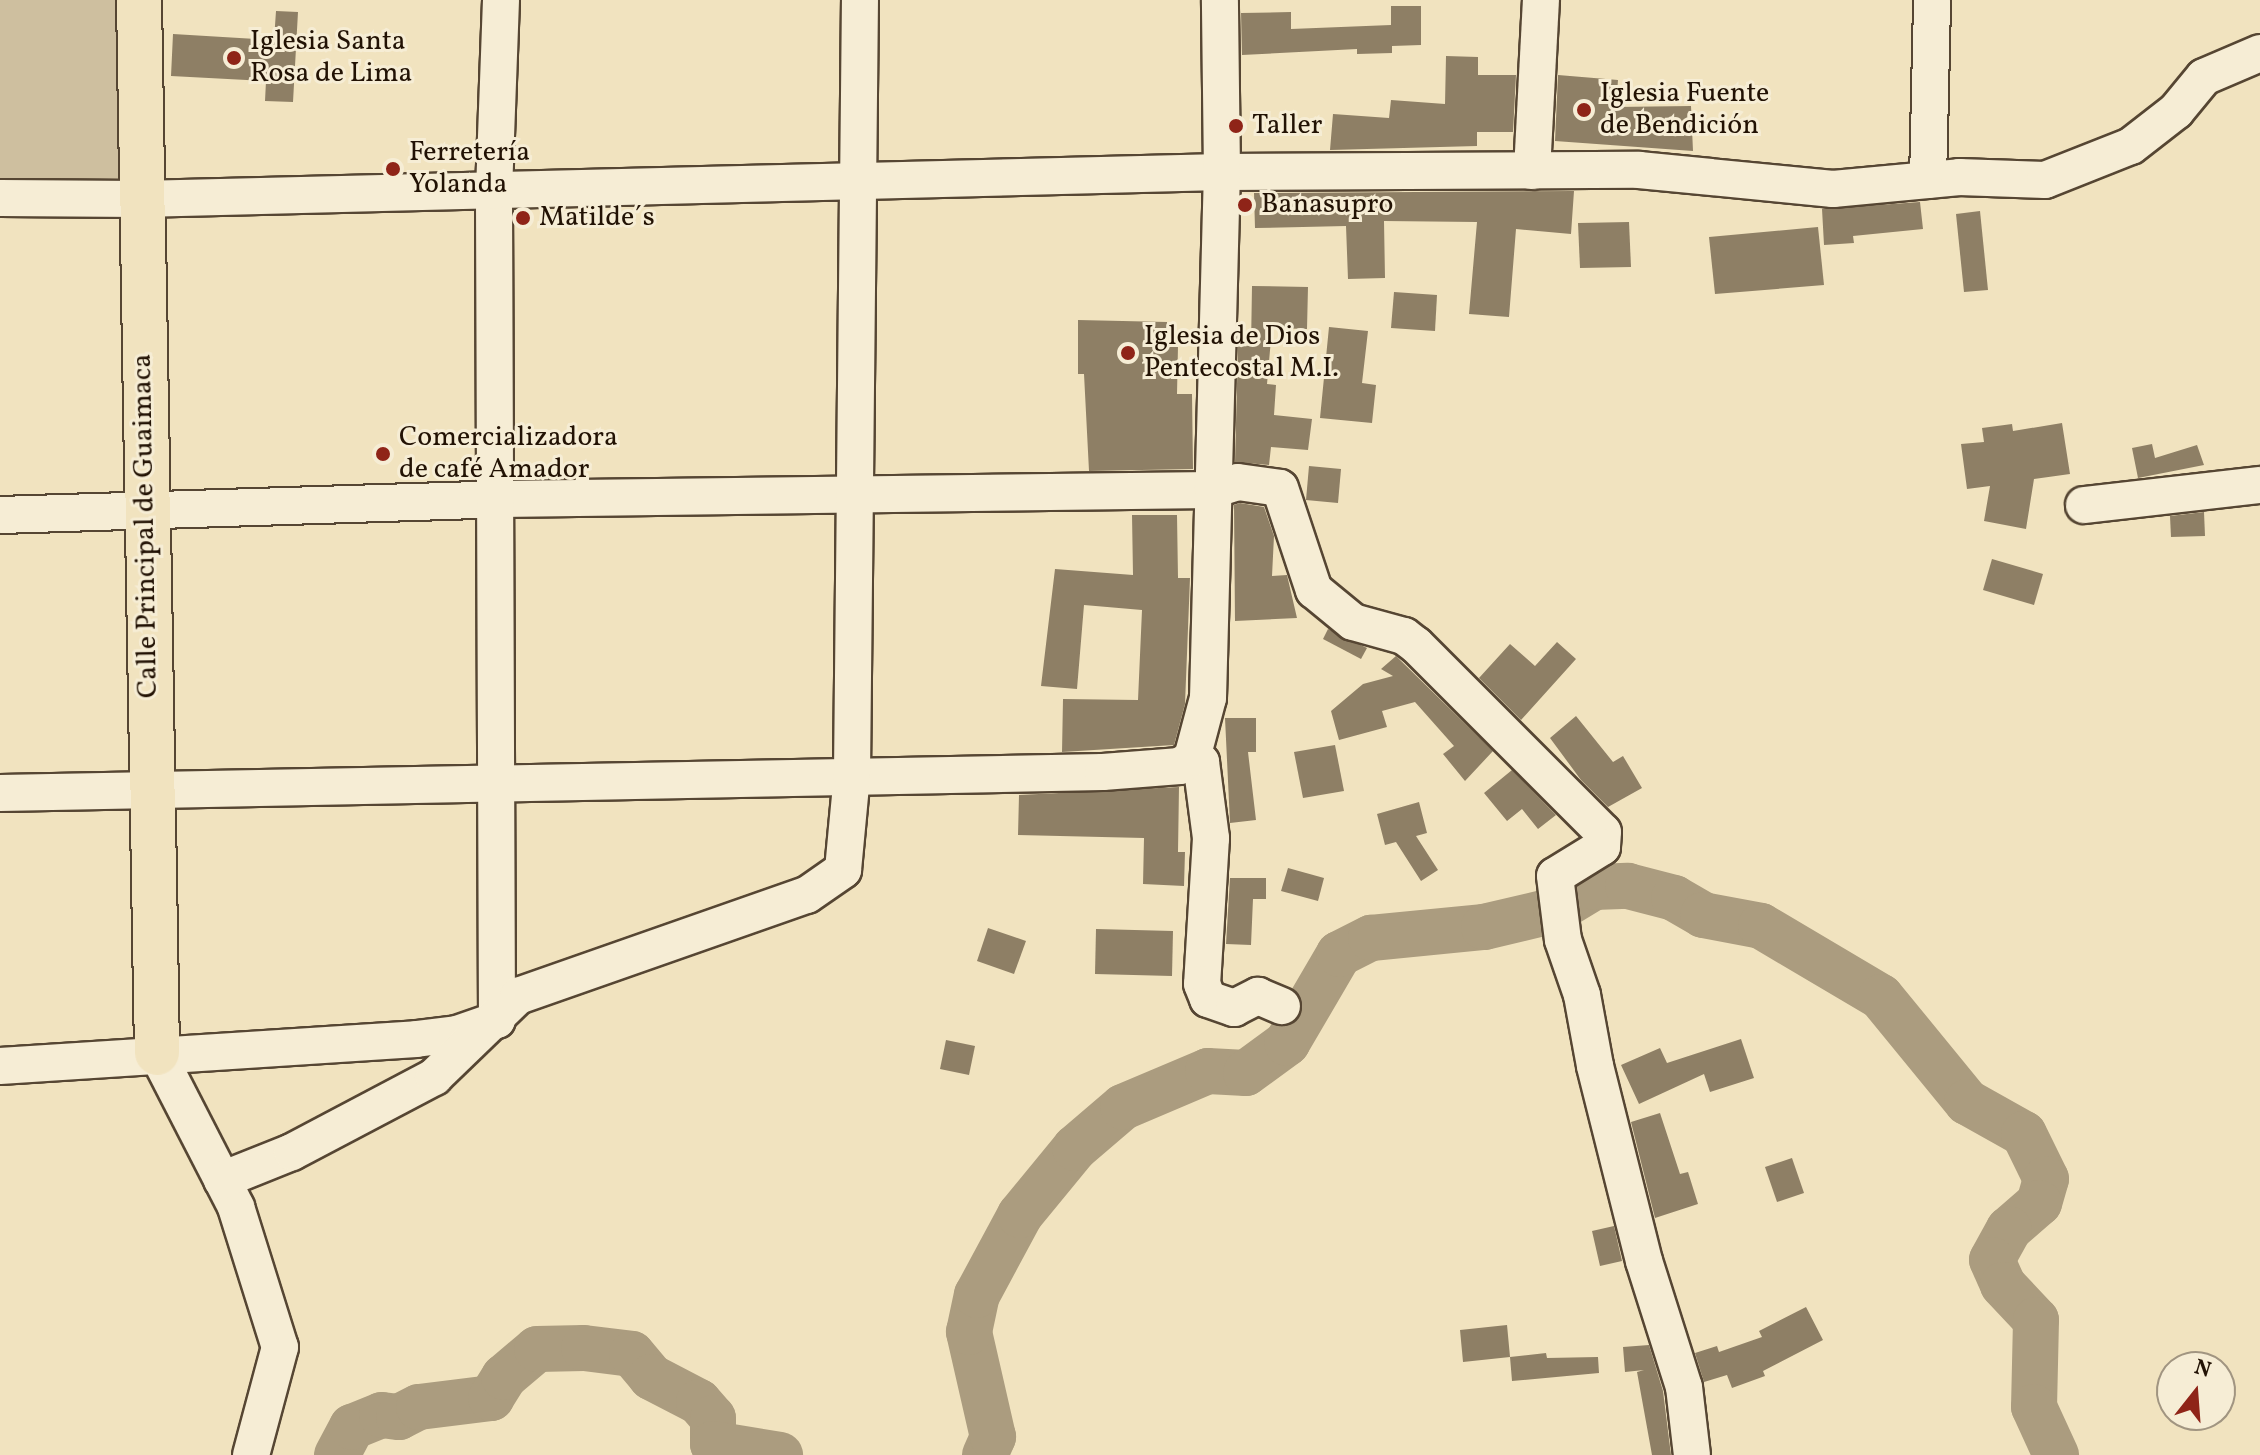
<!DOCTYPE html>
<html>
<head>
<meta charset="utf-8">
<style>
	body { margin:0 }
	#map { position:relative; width:2260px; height:1455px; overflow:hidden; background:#f1e3bf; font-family:Vollkorn,serif }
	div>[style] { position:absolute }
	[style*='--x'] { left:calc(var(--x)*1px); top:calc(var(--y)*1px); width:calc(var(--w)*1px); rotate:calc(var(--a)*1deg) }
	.green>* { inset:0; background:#cebf9f }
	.river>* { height:46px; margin:-23px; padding:0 23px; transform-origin:23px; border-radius:23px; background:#ab9c7f }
	.building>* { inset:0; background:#8e7f65 }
	.roads { filter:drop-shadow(2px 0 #564633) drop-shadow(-2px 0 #564633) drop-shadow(0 2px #564633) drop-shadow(0 -2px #564633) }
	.minor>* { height:36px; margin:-18px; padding:0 18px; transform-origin:18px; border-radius:18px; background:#f6edd5 }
	.major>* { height:44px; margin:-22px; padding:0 22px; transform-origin:22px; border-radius:22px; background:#f1e3bf }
	.dots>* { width:22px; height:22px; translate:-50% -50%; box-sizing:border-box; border:4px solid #f6edd5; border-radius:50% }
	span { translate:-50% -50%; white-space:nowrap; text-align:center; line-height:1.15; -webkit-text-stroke:6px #f6edd5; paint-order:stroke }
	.poi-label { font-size:28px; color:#221204 }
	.left { translate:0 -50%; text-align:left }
	.street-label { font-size:28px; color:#221204 }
	.north { position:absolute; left:2156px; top:1351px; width:80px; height:80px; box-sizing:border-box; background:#f6edd5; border:2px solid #a19581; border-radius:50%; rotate:17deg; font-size:22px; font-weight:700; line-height:32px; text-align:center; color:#221204 }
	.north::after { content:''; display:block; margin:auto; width:28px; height:36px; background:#8f2418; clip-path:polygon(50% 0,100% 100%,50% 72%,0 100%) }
</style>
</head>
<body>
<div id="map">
	<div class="green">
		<i style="clip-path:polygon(0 0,129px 0,128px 187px,0 185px)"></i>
	</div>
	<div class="river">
		<i style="--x:337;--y:1455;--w:32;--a:-62"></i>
		<i style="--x:352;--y:1427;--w:32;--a:-22"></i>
		<i style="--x:382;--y:1415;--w:17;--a:7"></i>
		<i style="--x:399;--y:1417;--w:22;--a:-27"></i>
		<i style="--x:419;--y:1407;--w:73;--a:-7.1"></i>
		<i style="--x:491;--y:1398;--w:25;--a:-58"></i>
		<i style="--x:504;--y:1377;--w:43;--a:-40.3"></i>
		<i style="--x:537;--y:1349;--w:47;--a:-1.2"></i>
		<i style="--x:584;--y:1348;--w:48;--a:7.1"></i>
		<i style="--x:632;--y:1354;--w:30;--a:50"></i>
		<i style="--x:651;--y:1377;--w:54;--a:27.5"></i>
		<i style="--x:699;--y:1402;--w:21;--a:49"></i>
		<i style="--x:713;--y:1418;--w:26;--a:90"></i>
		<i style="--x:713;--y:1444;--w:68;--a:9.3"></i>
		<i style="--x:985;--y:1455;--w:20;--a:-66"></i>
		<i style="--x:993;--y:1437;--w:108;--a:-102.9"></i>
		<i style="--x:969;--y:1332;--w:38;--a:-78"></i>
		<i style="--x:977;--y:1295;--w:91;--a:-61.7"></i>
		<i style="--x:1020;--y:1215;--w:87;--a:-50.6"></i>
		<i style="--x:1075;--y:1148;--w:63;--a:-40.5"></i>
		<i style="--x:1123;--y:1107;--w:92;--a:-23"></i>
		<i style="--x:1208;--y:1071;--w:38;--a:3"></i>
		<i style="--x:1246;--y:1073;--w:51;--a:-36.2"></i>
		<i style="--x:1287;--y:1043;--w:103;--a:-59.7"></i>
		<i style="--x:1339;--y:954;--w:36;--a:-27"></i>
		<i style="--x:1371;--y:938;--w:114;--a:-5.6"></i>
		<i style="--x:1484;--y:927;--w:74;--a:-13.3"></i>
		<i style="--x:1556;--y:910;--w:44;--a:-31.2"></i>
		<i style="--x:1594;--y:887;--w:34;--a:-2"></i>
		<i style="--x:1628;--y:886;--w:48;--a:14.6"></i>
		<i style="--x:1674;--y:898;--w:34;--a:30"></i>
		<i style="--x:1703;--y:915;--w:59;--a:10.7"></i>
		<i style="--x:1761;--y:926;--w:139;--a:30.6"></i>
		<i style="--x:1881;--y:997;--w:136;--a:50.7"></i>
		<i style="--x:1967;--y:1102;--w:65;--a:29.3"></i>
		<i style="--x:2024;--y:1134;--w:50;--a:63.9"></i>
		<i style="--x:2046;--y:1179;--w:25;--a:106"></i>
		<i style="--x:2039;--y:1203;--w:40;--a:139"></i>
		<i style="--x:2009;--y:1229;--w:35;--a:119"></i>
		<i style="--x:1992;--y:1260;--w:27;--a:66"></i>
		<i style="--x:2003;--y:1285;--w:48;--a:46.7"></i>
		<i style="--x:2036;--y:1320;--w:87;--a:91.3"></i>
		<i style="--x:2034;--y:1407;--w:53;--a:65.4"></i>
	</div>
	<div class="building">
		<i style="clip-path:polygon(1391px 6px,1421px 6px,1421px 45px,1392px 46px,1392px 53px,1357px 54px,1357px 49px,1242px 55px,1241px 13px,1291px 12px,1291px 29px,1391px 25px)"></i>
		<i style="clip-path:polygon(276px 11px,298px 12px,293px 102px,265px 101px,266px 81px,171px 76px,173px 34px,274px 40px)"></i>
		<i style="clip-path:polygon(1446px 56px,1478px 57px,1478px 75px,1516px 75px,1513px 132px,1477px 132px,1477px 146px,1330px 150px,1333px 114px,1389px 118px,1391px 100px,1445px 104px)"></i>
		<i style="clip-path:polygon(1558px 75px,1618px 80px,1616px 107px,1691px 106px,1693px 151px,1555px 141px)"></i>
		<i style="clip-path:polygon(1574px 191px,1571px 234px,1516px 229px,1509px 317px,1469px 314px,1477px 222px,1384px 221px,1385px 278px,1348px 279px,1346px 226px,1255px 228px,1254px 193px)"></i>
		<i style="clip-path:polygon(1920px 202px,1923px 229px,1853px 236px,1854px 243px,1824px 245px,1822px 209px)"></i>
		<i style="clip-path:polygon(1980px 211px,1988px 290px,1964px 292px,1956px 214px)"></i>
		<i style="clip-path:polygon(1629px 222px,1631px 267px,1580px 268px,1578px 223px)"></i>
		<i style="clip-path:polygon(1818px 227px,1824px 285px,1715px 294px,1709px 237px)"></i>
		<i style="clip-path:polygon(1252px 286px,1308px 287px,1307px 329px,1272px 328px,1267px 384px,1276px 385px,1274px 415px,1312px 419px,1308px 450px,1271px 447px,1269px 465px,1235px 462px,1238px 345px,1251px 346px)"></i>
		<i style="clip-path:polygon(1394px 292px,1437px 295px,1435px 331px,1391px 328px)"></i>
		<i style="clip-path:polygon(1078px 320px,1167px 322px,1166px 345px,1178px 346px,1177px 394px,1192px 394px,1193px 469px,1089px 471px,1084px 374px,1078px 374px)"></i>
		<i style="clip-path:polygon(1329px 327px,1368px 331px,1362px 383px,1376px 385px,1372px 423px,1320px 418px)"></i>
		<i style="clip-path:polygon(2062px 423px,2070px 474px,2034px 479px,2026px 529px,1984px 521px,1990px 486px,1967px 489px,1961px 444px,1984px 442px,1982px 428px,2012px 424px,2013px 431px)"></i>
		<i style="clip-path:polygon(2152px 444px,2155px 458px,2197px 445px,2204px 465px,2138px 478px,2132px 448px)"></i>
		<i style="clip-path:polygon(1309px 466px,1341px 469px,1338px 503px,1306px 500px)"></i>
		<i style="clip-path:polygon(1240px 503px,1264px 507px,1274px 536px,1272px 576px,1287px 575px,1297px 618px,1235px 621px,1234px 505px)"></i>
		<i style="clip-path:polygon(2204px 512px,2205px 536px,2171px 537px,2170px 516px)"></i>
		<i style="clip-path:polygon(1132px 515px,1177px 515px,1178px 578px,1190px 578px,1185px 704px,1174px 745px,1062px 752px,1063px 699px,1138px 700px,1142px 610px,1084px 605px,1077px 689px,1041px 686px,1055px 569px,1133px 575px)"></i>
		<i style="clip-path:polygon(1992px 559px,2043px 574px,2034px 605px,1983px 590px)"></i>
		<i style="clip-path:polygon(1328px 629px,1367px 648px,1361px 659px,1323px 639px)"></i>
		<i style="clip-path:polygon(1557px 642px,1576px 659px,1521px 720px,1479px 678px,1510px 644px,1535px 666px)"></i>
		<i style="clip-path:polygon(1396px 656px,1493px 751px,1465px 781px,1443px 754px,1454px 746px,1415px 702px,1382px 711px,1387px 727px,1339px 740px,1331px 711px,1363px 684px,1393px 676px,1381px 669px)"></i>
		<i style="clip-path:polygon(1576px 716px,1613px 762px,1623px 756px,1642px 788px,1608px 807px,1581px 780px,1550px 738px)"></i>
		<i style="clip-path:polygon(1225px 718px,1256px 718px,1256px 752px,1248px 752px,1256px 820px,1230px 823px)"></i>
		<i style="clip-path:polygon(1335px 745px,1344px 791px,1303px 798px,1294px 752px)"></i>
		<i style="clip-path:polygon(1512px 770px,1556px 815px,1538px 829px,1522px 809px,1507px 821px,1484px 793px)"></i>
		<i style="clip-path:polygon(1179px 787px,1178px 852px,1185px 852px,1184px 886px,1143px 884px,1144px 838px,1018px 835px,1019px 795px)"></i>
		<i style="clip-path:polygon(1419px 802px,1427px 833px,1416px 836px,1438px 870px,1421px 881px,1396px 842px,1385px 845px,1377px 814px)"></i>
		<i style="clip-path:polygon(1288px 868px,1324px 878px,1318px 901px,1281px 891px)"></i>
		<i style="clip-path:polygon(1230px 878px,1266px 878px,1266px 899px,1253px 899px,1251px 945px,1226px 944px)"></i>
		<i style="clip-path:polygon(988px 928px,1026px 941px,1014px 974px,977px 961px)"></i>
		<i style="clip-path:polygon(1096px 929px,1173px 931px,1172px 976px,1095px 974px)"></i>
		<i style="clip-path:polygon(1741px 1039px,1754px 1078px,1710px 1092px,1704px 1074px,1639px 1104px,1621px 1065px,1660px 1048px,1667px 1063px)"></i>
		<i style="clip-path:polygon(946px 1040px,975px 1046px,969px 1075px,940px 1069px)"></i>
		<i style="clip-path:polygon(1660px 1113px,1680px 1174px,1688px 1172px,1698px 1204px,1655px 1218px,1631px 1122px)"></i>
		<i style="clip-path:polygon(1792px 1158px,1804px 1193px,1777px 1202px,1765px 1167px)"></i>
		<i style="clip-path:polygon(1614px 1226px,1622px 1261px,1600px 1266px,1592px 1231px)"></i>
		<i style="clip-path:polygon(1806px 1307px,1823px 1340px,1763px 1371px,1765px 1376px,1732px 1388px,1727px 1375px,1704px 1382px,1695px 1353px,1717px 1346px,1719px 1352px,1762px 1337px,1759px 1331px)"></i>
		<i style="clip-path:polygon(1507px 1325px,1510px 1357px,1463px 1362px,1460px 1330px)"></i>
		<i style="clip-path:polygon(1649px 1345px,1663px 1391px,1671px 1455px,1652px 1455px,1637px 1372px,1644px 1370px,1625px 1372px,1623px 1347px)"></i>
		<i style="clip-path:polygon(1546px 1353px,1547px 1358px,1598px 1357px,1599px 1373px,1512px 1381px,1510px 1357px)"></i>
	</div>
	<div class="roads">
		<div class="minor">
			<i style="--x:1532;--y:171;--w:171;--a:-87"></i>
			<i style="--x:1928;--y:180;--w:180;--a:-88.7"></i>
			<i style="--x:0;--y:198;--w:140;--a:0.4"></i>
			<i style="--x:140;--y:199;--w:1082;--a:-1.43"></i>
			<i style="--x:1222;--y:172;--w:417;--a:-0.3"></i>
			<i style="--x:1639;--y:170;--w:195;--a:5.6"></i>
			<i style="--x:1833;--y:189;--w:127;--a:-5.4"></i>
			<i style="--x:1959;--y:177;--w:86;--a:2"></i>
			<i style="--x:2045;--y:180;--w:92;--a:-21.6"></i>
			<i style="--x:2131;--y:146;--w:57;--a:-37.9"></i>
			<i style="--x:2176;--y:111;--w:44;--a:-50.5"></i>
			<i style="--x:2204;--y:77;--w:61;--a:-23.2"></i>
			<i style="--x:2084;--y:505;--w:177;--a:-6.5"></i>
			<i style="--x:0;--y:515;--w:499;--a:-1.8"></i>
			<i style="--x:499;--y:499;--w:713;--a:-0.72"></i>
			<i style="--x:1212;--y:490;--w:27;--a:-17"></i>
			<i style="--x:1238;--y:482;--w:42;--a:8.1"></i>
			<i style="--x:1280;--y:488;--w:108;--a:71.6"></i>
			<i style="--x:1314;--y:590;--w:50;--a:39.4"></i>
			<i style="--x:1353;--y:622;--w:53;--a:15.4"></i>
			<i style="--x:1404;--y:636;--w:15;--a:37"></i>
			<i style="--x:1416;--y:645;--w:264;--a:45"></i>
			<i style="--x:1603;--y:832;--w:15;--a:94"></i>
			<i style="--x:1602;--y:847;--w:55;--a:148.3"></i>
			<i style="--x:1555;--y:876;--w:64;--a:82.9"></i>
			<i style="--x:1563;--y:940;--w:58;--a:70.9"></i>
			<i style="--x:1582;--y:995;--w:72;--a:79.6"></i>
			<i style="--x:1595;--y:1066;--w:201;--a:75.9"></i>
			<i style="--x:1644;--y:1261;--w:132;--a:72.4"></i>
			<i style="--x:1684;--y:1387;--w:68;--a:83.3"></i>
			<i style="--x:1192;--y:758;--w:10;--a:24"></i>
			<i style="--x:1201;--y:762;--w:77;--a:82.5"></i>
			<i style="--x:1211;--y:838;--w:146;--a:93.5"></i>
			<i style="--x:1202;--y:984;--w:16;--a:68"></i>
			<i style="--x:1208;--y:999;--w:28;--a:19"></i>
			<i style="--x:1234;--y:1008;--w:27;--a:-27"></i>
			<i style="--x:1258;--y:996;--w:26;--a:23"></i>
			<i style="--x:0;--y:793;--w:1103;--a:-1.09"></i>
			<i style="--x:1103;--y:772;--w:77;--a:-4.5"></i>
			<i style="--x:1180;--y:766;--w:14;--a:-34"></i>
			<i style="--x:1192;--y:758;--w:62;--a:-75.1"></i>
			<i style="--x:1208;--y:698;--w:526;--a:-88.48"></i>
			<i style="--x:1222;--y:172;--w:172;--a:-90.7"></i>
			<i style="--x:157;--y:1053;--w:173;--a:62.8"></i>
			<i style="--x:236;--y:1207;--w:147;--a:72.6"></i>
			<i style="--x:280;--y:1347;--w:112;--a:105"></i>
			<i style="--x:0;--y:1066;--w:417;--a:-3.7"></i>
			<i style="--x:416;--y:1039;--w:41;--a:-7"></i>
			<i style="--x:457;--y:1034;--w:42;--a:-19.3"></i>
			<i style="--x:497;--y:1020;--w:829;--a:-90.21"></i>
			<i style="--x:494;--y:191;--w:191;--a:-87.9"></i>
			<i style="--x:222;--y:1180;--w:75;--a:-21.8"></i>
			<i style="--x:292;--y:1152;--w:161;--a:-27.8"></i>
			<i style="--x:434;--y:1077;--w:117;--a:-44"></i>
			<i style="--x:518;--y:996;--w:306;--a:-19.3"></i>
			<i style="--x:807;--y:895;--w:44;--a:-34.8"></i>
			<i style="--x:843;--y:870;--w:96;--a:-84.6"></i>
			<i style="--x:852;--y:774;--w:774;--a:-89.41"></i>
		</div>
		<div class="major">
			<i style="--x:139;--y:0;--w:1053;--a:89.02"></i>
		</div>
	</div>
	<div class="dots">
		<i style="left:234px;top:58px;background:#8f2418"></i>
		<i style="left:1584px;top:110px;background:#8f2418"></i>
		<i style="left:1236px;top:126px;background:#8f2418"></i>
		<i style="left:393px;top:169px;background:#8f2418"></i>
		<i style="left:1245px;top:205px;background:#8f2418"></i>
		<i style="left:523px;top:218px;background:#8f2418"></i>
		<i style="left:1128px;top:353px;background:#8f2418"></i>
		<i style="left:383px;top:454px;background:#8f2418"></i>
	</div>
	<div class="poi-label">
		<span class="left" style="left:250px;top:58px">Iglesia Santa<br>Rosa de Lima</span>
		<span class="left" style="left:1600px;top:110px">Iglesia Fuente<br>de Bendición</span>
		<span class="left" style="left:1252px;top:126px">Taller</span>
		<span class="left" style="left:409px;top:169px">Ferretería<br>Yolanda</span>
		<span class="left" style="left:1261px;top:205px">Banasupro</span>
		<span class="left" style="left:539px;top:218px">Matilde´s</span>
		<span class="left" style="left:1144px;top:353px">Iglesia de Dios<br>Pentecostal M.I.</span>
		<span class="left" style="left:399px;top:454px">Comercializadora<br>de café Amador</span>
	</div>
	<div class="street-label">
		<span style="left:146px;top:526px;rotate:-91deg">Calle Principal de Guaimaca</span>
	</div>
	<div class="north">N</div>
</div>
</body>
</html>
